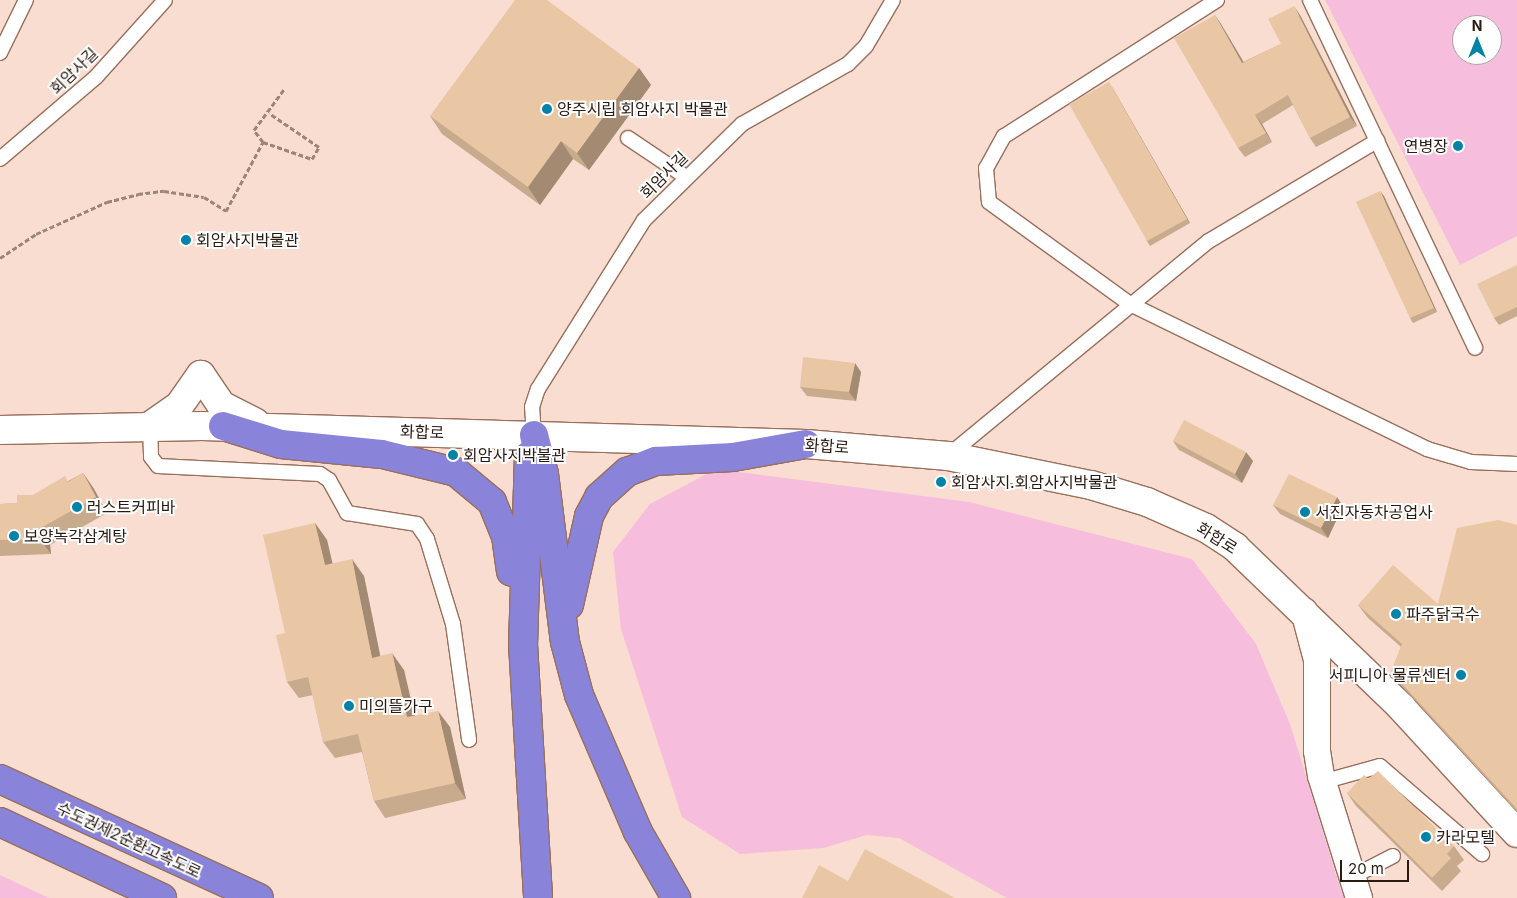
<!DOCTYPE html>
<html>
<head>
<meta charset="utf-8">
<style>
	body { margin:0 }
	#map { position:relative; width:1517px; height:898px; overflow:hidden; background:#f9ddd0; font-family:Inter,"Noto Sans KR",sans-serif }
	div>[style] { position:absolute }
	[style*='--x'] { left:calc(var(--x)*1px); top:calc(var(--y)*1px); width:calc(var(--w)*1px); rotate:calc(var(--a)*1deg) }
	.green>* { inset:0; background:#f7bddc }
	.path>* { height:3px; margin-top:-1.5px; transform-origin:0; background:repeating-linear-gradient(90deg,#9b8479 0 5px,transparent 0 7.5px) }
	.roads { filter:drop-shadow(1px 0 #996f5c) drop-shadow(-1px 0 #996f5c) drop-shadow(0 1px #996f5c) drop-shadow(0 -1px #996f5c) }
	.service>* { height:14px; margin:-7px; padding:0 7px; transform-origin:7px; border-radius:7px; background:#fff }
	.minor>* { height:26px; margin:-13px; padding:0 13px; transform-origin:13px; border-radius:13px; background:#fff }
	.secondary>* { height:28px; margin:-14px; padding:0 14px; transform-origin:14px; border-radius:14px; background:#fff }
	.motorway>* { height:28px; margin:-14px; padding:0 14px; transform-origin:14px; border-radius:14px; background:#8984da }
	.wall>* { inset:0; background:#c8aa8d }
	.shaded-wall>* { inset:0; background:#a38b73 }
	.building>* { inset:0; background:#e9c6a4 }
	.dots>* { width:14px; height:14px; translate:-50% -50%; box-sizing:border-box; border:2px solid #fff; border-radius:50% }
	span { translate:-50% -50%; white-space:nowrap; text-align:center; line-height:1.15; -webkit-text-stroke:4px #fff; paint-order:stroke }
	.street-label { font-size:16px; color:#2a1a12 }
	.poi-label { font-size:16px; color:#2a1a12 }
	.left { translate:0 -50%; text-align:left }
	.right { translate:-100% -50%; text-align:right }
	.north { position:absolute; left:1452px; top:15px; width:50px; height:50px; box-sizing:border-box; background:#fff; border:1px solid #aaa3a0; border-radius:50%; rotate:0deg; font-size:14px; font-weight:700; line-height:20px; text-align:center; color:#2a1a12 }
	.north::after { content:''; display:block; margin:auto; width:18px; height:22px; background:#0083a6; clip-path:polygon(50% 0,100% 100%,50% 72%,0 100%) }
	.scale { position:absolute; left:1340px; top:860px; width:69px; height:22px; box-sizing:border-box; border:2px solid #2a1a12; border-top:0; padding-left:6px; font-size:15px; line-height:18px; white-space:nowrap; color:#2a1a12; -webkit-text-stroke:4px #fff; paint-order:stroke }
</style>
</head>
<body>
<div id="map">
	<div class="green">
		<i style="clip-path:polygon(evenodd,1325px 0,1517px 0,1517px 236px,1460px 265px,1325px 0,1462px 25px,1492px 25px,1492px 55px,1462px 55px,1462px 25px)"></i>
		<i style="clip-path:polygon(716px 469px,969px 502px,1192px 559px,1256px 644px,1290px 724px,1341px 891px,1367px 898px,1007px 898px,899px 838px,867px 835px,823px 848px,740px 854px,682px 817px,621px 629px,613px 552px,650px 504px)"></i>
		<i style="clip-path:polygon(0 875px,49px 898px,0 898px)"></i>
	</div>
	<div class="path">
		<i style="--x:263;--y:142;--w:52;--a:19.1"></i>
		<i style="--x:312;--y:159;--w:14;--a:-60"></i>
		<i style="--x:319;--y:147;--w:60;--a:-145.8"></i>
		<i style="--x:0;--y:258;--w:43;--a:-33.7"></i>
		<i style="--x:36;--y:234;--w:78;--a:-24.3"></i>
		<i style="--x:107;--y:202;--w:32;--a:-14"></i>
		<i style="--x:138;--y:194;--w:26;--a:-7"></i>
		<i style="--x:164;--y:191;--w:40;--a:8.5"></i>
		<i style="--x:204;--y:197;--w:26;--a:32"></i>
		<i style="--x:226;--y:211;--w:78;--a:-61.8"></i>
		<i style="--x:263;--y:142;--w:15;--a:-127"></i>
		<i style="--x:254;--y:130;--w:52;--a:-53.6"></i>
	</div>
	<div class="roads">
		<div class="service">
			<i style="--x:1217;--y:0;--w:253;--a:147.4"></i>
			<i style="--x:1004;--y:136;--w:37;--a:119"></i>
			<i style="--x:986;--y:168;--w:34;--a:85"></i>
			<i style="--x:989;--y:202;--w:174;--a:35.9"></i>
			<i style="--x:1130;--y:304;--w:331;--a:26"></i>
			<i style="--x:1427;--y:449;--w:46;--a:16.5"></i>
			<i style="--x:1471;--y:462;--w:46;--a:2.5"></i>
			<i style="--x:1310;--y:0;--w:385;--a:64.6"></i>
			<i style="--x:0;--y:53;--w:59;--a:-63.9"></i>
			<i style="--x:628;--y:138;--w:70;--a:33.9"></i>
			<i style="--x:0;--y:159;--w:126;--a:-40.5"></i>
			<i style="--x:96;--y:77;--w:103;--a:-48.1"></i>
			<i style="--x:150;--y:426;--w:31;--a:88"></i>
			<i style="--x:151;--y:457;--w:11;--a:52"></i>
			<i style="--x:158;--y:466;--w:162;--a:2.8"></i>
			<i style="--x:320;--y:474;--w:11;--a:34"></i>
			<i style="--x:329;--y:480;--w:38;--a:61"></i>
			<i style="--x:347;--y:513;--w:71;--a:8.9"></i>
			<i style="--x:417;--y:524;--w:18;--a:56"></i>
			<i style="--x:427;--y:539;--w:89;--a:73"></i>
			<i style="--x:453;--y:624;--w:117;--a:82.1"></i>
			<i style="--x:534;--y:435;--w:28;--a:-94"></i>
			<i style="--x:532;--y:407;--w:19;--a:-72"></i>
			<i style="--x:538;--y:389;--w:199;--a:-57.9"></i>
			<i style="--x:644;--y:220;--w:137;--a:-44.4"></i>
			<i style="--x:742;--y:124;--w:122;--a:-29.5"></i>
			<i style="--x:848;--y:64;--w:25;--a:-45"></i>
			<i style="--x:866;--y:46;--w:53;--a:-59.6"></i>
			<i style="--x:949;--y:455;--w:337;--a:-39.5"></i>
			<i style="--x:1209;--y:241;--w:196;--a:-30.8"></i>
			<i style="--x:1322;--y:782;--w:60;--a:-15.4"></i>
			<i style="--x:1380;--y:766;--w:135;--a:40.8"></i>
			<i style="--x:1352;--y:877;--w:46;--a:-27.1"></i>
		</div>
		<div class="minor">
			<i style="--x:1304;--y:611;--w:51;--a:75.1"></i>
			<i style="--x:1317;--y:660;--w:91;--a:90"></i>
			<i style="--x:1317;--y:751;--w:25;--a:81"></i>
			<i style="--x:1321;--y:776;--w:128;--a:72.7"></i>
		</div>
		<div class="secondary">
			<i style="--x:150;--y:426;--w:35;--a:-35"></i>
			<i style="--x:179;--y:406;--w:38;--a:-55"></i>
			<i style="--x:201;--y:375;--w:36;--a:56"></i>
			<i style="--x:221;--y:405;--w:38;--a:27"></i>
			<i style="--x:0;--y:430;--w:202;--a:-1.1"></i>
			<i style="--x:202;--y:426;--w:604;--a:1.71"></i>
			<i style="--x:806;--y:444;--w:143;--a:4.8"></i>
			<i style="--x:948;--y:456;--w:146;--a:11.5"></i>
			<i style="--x:1091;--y:485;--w:59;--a:16.9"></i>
			<i style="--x:1147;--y:502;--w:64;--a:23.8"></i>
			<i style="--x:1206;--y:528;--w:35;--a:33"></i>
			<i style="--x:1235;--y:547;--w:231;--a:43.9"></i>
			<i style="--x:1401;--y:707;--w:171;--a:47.4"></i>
		</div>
		<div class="motorway">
			<i style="--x:223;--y:426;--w:61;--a:17.2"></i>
			<i style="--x:281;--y:444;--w:101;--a:5.7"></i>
			<i style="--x:382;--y:454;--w:76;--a:13.7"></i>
			<i style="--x:456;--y:472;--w:47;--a:39.8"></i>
			<i style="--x:492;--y:502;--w:37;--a:68"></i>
			<i style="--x:506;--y:536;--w:36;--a:82"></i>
			<i style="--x:534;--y:435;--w:40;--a:75.6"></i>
			<i style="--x:544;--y:474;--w:169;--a:82.9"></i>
			<i style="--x:565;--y:642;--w:55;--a:75.2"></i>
			<i style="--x:579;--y:695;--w:149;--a:66.7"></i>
			<i style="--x:638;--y:832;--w:76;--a:60.1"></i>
			<i style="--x:529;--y:455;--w:189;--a:91.8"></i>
			<i style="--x:523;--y:644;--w:254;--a:86.6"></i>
			<i style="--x:569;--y:605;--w:91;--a:-77.3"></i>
			<i style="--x:589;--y:516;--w:21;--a:-62"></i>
			<i style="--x:599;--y:497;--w:38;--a:-42"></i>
			<i style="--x:627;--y:472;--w:31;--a:-21"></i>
			<i style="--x:656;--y:461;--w:77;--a:-3"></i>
			<i style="--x:733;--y:457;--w:74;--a:-10.1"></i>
			<i style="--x:0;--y:779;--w:285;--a:24.7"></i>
			<i style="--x:0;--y:822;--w:179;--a:25.1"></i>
		</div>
	</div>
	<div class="wall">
		<i style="clip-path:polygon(1215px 15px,1221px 24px,1243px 62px,1281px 44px,1300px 15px,1357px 126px,1316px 147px,1310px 138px,1293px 105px,1262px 124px,1272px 142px,1245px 157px,1238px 148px)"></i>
		<i style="clip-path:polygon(639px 68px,651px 85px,589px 170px,573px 159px,540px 205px,442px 134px,430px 116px)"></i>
		<i style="clip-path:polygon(1112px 87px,1190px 223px,1150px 246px,1147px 241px)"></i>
		<i style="clip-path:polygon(1384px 196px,1437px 312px,1413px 323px,1410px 318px)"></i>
		<i style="clip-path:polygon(1517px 265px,1517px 316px,1499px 325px,1494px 318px)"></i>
		<i style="clip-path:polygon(861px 372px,856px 401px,807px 396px,800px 387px)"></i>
		<i style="clip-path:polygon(1173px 441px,1253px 461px,1242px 483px,1179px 450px)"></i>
		<i style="clip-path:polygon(83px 473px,94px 489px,107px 513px,50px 545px,51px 554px,0 556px,0 504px,17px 503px,33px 495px,68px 481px)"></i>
		<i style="clip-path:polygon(1273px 505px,1343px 506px,1328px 538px,1280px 514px)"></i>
		<i style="clip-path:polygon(315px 523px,327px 540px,332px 564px,364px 576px,380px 656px,404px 670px,414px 716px,450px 727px,466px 799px,385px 818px,374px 801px,362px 752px,335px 758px,323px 742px,313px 695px,299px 698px,287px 682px,285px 633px)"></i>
		<i style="clip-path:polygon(1517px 525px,1517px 812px,1401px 685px,1391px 672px,1401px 647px,1368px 618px,1358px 605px,1438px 604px)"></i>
		<i style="clip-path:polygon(1368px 779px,1454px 846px,1464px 860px,1457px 866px,1461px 871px,1442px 891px,1356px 806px,1347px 793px)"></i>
	</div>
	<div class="shaded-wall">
		<i style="clip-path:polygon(1294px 6px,1300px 15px,1357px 126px,1350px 117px)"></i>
		<i style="clip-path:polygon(1215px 15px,1221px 24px,1249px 71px,1242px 63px)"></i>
		<i style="clip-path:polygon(639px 68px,651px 85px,589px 170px,577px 153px)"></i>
		<i style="clip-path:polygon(1109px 82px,1112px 87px,1190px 223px,1187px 219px)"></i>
		<i style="clip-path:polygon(1255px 115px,1262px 124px,1272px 142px,1266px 133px)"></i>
		<i style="clip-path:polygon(561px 141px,573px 159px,540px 205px,528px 187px)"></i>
		<i style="clip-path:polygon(1380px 191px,1384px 196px,1437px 312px,1434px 308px)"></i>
		<i style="clip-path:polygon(855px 363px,861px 372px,856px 401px,849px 392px)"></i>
		<i style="clip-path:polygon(1246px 452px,1253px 461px,1242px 483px,1235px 474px)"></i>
		<i style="clip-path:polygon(83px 473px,94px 489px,107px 513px,96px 497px)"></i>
		<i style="clip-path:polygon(1337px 497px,1343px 506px,1328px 538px,1321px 528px)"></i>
		<i style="clip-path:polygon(315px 523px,327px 540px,337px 582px,325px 565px)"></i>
		<i style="clip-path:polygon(39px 529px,50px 545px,51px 554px,40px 539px)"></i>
		<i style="clip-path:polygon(352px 559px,364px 576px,384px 674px,372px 658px)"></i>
		<i style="clip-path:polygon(392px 653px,404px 670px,419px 734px,407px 717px)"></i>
		<i style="clip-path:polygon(438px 711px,450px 727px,466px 799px,455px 783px)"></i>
	</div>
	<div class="building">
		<i style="clip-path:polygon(515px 0,547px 0,639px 68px,577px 153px,561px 141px,528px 187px,430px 116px)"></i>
		<i style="clip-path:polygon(1294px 6px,1350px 117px,1310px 138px,1288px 95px,1255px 115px,1266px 133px,1238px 148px,1174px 38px,1215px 15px,1242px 63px,1281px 44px,1268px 19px)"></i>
		<i style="clip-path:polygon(1109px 82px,1187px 219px,1147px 241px,1069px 104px)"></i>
		<i style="clip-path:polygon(1380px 191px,1434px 308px,1410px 318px,1356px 202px)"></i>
		<i style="clip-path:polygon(1517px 265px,1517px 307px,1494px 318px,1477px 284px)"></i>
		<i style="clip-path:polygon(803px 357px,855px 363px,849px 392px,800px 387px)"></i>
		<i style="clip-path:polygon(1184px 420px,1246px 452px,1235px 474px,1173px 441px)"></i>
		<i style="clip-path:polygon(83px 473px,96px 497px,39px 529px,40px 539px,0 540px,0 504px,17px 503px,17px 495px,33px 495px,65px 476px,68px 482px)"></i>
		<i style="clip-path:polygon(1289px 474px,1337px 497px,1321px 528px,1273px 505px)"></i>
		<i style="clip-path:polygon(1498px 520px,1517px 525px,1517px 809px,1391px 672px,1402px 644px,1358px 605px,1393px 565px,1438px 604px,1457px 528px)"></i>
		<i style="clip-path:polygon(315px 523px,325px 565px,352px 559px,372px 658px,392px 653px,407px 717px,438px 711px,455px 783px,374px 801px,358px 734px,323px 742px,308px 677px,287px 682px,276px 635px,285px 633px,263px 535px)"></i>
		<i style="clip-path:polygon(1378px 771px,1454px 846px,1447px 854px,1451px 858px,1432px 878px,1347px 793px,1364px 775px,1368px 779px)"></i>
		<i style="clip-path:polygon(865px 849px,955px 898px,802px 898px,819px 865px,848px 881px)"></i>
	</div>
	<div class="dots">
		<i style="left:547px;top:109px;background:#0083a6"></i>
		<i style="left:1458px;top:146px;background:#0083a6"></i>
		<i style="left:186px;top:240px;background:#0083a6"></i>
		<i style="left:453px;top:455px;background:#0083a6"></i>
		<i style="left:941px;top:482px;background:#0083a6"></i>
		<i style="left:77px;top:507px;background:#0083a6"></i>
		<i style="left:1305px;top:512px;background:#0083a6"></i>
		<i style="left:14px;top:536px;background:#0083a6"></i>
		<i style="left:1396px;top:614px;background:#0083a6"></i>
		<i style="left:1461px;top:675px;background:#0083a6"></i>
		<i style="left:349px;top:706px;background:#0083a6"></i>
		<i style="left:1426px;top:837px;background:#0083a6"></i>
	</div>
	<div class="street-label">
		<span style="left:74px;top:71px;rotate:-44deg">회암사길</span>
		<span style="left:664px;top:175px;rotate:-45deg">회암사길</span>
		<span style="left:422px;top:432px;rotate:2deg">화합로</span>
		<span style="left:827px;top:446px;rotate:4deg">화합로</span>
		<span style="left:1217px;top:538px;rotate:32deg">화합로</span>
		<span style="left:129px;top:840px;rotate:25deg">수도권제2순환고속도로</span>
	</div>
	<div class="poi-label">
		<span class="left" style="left:557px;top:109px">양주시립 회암사지 박물관</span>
		<span class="right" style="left:1448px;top:146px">연병장</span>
		<span class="left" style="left:196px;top:240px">회암사지박물관</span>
		<span class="left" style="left:463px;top:455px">회암사지박불관</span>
		<span class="left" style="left:951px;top:482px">회암사지.회암사지박물관</span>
		<span class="left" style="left:87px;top:507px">러스트커피바</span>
		<span class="left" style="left:1315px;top:512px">서진자동차공업사</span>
		<span class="left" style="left:24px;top:536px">보양녹각삼계탕</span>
		<span class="left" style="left:1406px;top:614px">파주닭국수</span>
		<span class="right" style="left:1451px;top:675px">서피니아 물류센터</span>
		<span class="left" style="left:359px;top:706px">미의뜰가구</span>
		<span class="left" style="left:1436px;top:837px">카라모텔</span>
	</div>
	<div class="north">N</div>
	<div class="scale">20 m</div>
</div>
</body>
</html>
